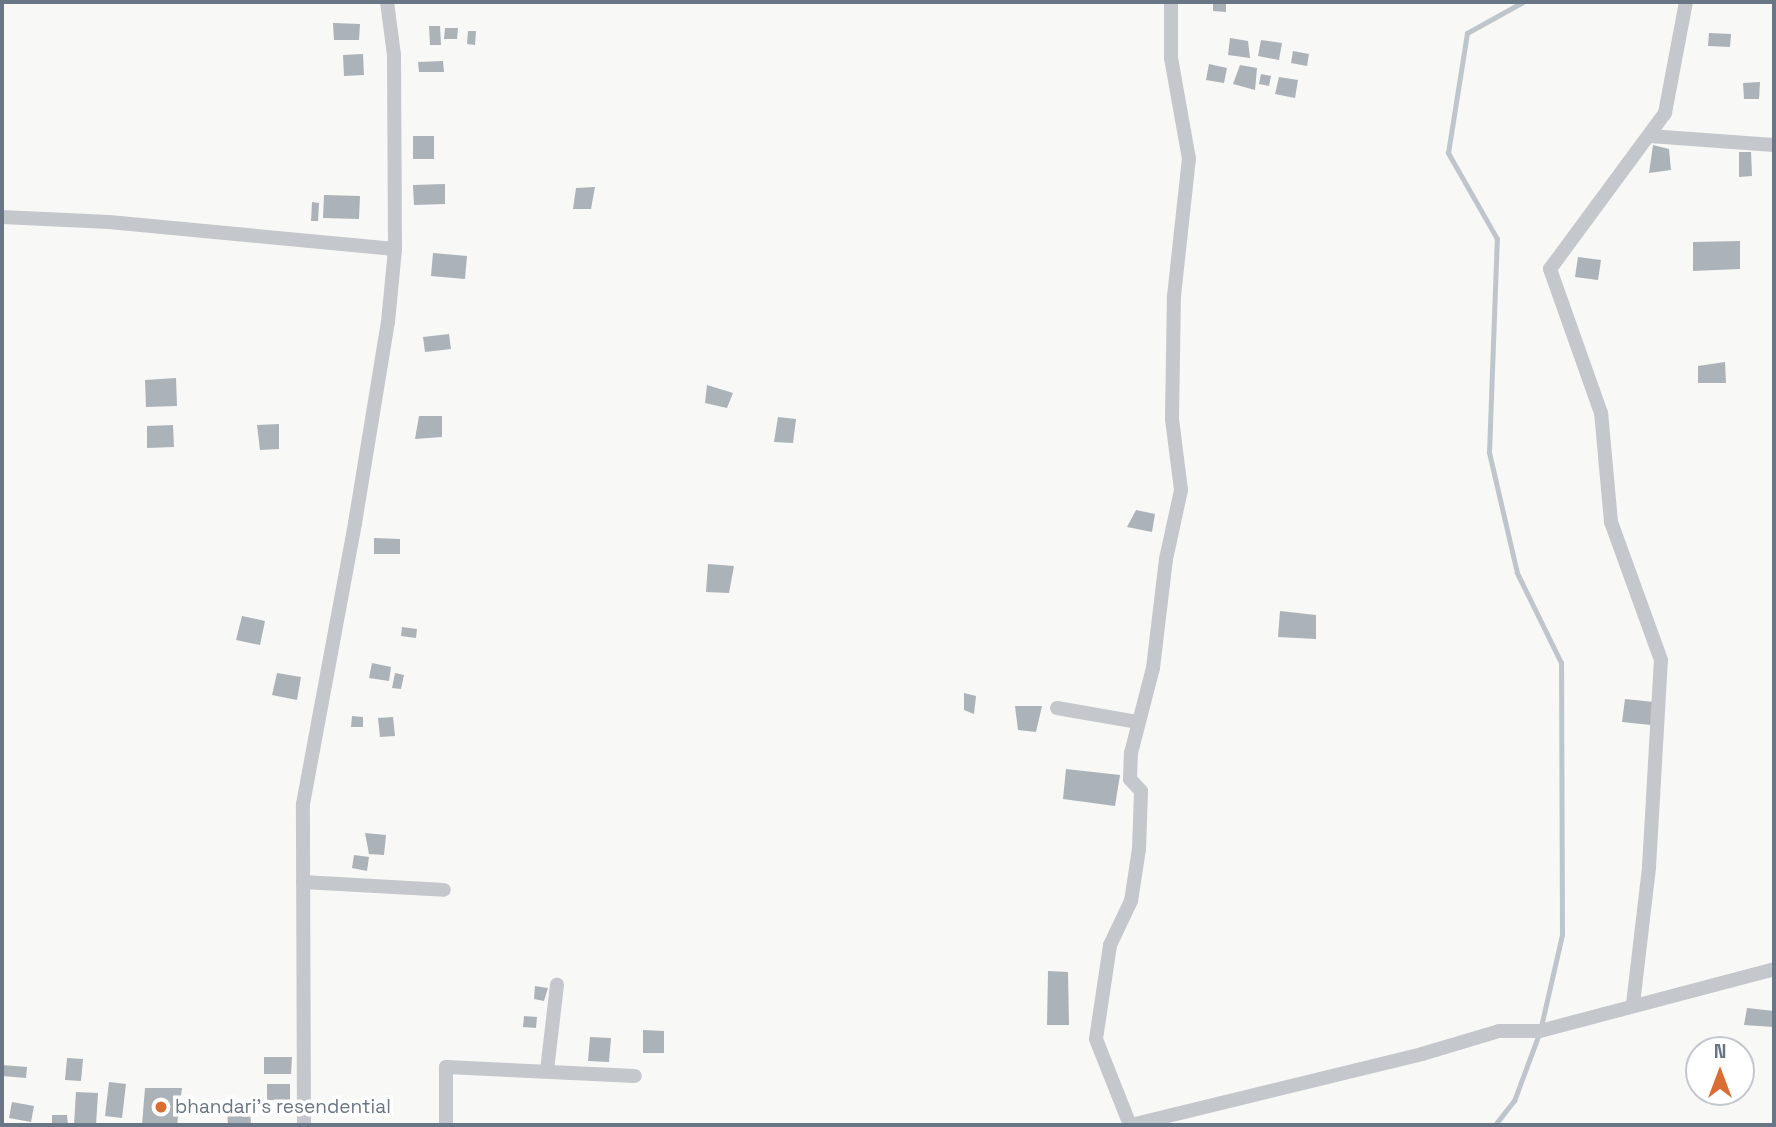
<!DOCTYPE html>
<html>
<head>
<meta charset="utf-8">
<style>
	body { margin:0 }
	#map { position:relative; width:1776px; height:1127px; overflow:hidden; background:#f8f8f6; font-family:"Space Grotesk",sans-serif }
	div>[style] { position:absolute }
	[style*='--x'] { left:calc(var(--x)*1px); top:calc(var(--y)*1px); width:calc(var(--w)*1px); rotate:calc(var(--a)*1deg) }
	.stream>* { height:4.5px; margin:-2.25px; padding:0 2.25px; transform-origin:2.25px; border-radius:2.25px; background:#bec6cc }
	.building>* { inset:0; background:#abb2b8 }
	.minor>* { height:14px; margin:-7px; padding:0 7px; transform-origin:7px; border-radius:7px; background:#c4c7cb }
	.dots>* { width:19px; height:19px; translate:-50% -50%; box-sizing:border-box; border:4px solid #fff; border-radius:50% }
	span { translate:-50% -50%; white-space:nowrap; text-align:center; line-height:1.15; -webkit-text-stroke:7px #fff; paint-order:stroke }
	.poi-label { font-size:19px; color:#697685 }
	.left { translate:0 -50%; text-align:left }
	.frame { position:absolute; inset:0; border:4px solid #697685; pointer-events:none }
	.north { position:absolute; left:1685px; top:1036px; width:70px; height:70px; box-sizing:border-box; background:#fff; border:2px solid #c3c8ce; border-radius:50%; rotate:0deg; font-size:19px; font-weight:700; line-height:28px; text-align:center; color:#697685 }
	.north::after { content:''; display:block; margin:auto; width:24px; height:32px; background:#da6d34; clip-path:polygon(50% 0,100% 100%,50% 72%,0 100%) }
</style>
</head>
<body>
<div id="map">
	<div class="stream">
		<i style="--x:1495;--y:1125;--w:31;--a:-52"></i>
		<i style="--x:1514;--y:1101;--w:75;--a:-69.6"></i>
		<i style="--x:1540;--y:1031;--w:98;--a:-77.1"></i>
		<i style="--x:1562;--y:935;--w:272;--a:-90.2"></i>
		<i style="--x:1561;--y:663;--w:100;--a:-116.1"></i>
		<i style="--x:1517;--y:573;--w:123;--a:-103.1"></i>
		<i style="--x:1489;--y:453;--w:214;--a:-87.9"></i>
		<i style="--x:1497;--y:239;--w:99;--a:-119.7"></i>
		<i style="--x:1448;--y:153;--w:121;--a:-81"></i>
		<i style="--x:1467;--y:33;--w:64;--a:-29"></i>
	</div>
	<div class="building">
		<i style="clip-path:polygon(1213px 2px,1226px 2px,1226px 12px,1213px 11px)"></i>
		<i style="clip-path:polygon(333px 23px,360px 24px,359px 40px,334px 40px)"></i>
		<i style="clip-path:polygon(429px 26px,440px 26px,441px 45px,430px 45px)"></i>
		<i style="clip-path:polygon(445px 28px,458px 28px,457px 39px,444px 39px)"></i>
		<i style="clip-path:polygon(468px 31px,476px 31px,475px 45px,467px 44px)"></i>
		<i style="clip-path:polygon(1709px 33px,1731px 34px,1730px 47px,1708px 46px)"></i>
		<i style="clip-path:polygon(1230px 38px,1248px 41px,1250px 58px,1228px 55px)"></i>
		<i style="clip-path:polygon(1261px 40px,1282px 43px,1279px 60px,1258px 56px)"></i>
		<i style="clip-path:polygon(1293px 51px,1309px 54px,1307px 66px,1291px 63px)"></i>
		<i style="clip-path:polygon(363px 54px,364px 75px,344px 76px,343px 55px)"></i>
		<i style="clip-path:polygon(443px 61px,444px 72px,419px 72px,418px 62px)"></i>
		<i style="clip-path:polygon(1209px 64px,1227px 68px,1224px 83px,1206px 80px)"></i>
		<i style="clip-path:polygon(1240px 65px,1257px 68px,1255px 90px,1233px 84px)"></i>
		<i style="clip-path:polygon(1261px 74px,1271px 76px,1269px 86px,1259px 84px)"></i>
		<i style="clip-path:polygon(1279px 77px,1298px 80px,1295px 98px,1275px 94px)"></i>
		<i style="clip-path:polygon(1760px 82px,1759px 99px,1744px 99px,1743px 83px)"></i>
		<i style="clip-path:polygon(413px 136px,434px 136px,434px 159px,413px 159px)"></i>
		<i style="clip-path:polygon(1653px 145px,1669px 149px,1671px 170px,1649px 173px)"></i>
		<i style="clip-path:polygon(1739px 152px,1751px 152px,1752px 176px,1739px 177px)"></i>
		<i style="clip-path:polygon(445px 184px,445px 204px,414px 205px,413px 185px)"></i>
		<i style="clip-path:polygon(595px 187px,591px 209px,573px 209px,576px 188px)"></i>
		<i style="clip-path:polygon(324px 195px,360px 196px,359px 219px,323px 218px)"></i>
		<i style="clip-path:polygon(312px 202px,319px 203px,318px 221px,311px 221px)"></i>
		<i style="clip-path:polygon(1740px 241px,1740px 269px,1693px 271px,1693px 242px)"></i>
		<i style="clip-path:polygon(433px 253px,467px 256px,465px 279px,431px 276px)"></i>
		<i style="clip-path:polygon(1578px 257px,1601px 260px,1598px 280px,1575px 277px)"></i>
		<i style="clip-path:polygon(449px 334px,451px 349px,425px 352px,423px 337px)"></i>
		<i style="clip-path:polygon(1725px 362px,1726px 383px,1698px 383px,1698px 366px)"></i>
		<i style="clip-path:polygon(176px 378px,177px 406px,146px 407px,145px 380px)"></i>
		<i style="clip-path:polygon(707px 385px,733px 393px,727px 408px,705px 403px)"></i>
		<i style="clip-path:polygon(419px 416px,442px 416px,442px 437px,415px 439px)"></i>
		<i style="clip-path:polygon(778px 417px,796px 419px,793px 443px,774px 442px)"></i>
		<i style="clip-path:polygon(279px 424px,279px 449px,260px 450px,257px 425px)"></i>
		<i style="clip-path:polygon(173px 425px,174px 447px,147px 448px,147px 426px)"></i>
		<i style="clip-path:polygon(1136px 510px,1155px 514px,1152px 532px,1127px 527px)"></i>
		<i style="clip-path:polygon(374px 538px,400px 539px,400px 554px,374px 554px)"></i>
		<i style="clip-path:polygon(708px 564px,734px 566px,729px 593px,706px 592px)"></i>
		<i style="clip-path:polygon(1280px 611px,1316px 615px,1316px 639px,1278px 637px)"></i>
		<i style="clip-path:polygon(242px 616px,265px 621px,260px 645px,236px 640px)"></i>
		<i style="clip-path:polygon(402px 627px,417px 629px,416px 638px,401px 636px)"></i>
		<i style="clip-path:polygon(372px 663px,391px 667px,389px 681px,369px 678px)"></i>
		<i style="clip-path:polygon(277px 673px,301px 677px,297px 700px,272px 695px)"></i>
		<i style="clip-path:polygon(395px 673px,404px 675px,401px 689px,392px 688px)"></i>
		<i style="clip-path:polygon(964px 693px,976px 696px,974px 714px,964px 710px)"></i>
		<i style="clip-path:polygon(1625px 699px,1654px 702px,1651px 725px,1622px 722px)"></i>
		<i style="clip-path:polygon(1015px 706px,1042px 706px,1036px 732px,1018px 730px)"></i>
		<i style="clip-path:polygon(352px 716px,363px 717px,363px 727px,351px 727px)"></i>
		<i style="clip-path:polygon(393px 717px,395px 736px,380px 737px,378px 718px)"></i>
		<i style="clip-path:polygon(1066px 769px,1120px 775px,1115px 806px,1063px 799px)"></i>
		<i style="clip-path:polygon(365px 833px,386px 835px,384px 855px,369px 854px)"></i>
		<i style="clip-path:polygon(354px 855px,369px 857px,367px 871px,352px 868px)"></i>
		<i style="clip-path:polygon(1048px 971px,1068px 972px,1069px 1025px,1047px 1025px)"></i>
		<i style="clip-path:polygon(535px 986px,548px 988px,544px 1001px,534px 999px)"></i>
		<i style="clip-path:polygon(1747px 1008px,1774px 1011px,1774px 1027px,1744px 1025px)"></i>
		<i style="clip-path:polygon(524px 1016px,537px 1017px,536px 1028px,523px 1027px)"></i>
		<i style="clip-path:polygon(643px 1030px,664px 1031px,664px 1053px,643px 1053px)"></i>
		<i style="clip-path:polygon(590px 1037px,611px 1038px,609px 1062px,588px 1061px)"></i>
		<i style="clip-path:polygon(264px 1057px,292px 1057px,291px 1074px,264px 1074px)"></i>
		<i style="clip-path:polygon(67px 1058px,83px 1059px,81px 1081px,65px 1080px)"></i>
		<i style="clip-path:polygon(2px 1065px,27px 1067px,26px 1078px,2px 1076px)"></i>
		<i style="clip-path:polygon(109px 1082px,126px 1084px,122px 1118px,105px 1116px)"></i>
		<i style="clip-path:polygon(267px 1084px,290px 1084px,290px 1100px,267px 1100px)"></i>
		<i style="clip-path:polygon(145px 1088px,182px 1088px,177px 1125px,142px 1125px)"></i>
		<i style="clip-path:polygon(76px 1092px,98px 1093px,96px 1125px,74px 1125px)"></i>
		<i style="clip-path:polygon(12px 1102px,34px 1106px,31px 1122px,9px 1118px)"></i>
		<i style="clip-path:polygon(250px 1106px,251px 1125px,228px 1125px,227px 1107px)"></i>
		<i style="clip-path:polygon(52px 1115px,67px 1115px,68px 1125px,52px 1125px)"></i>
	</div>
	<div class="minor">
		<i style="--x:1650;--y:136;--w:124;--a:4.2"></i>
		<i style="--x:2;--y:217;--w:107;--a:2.7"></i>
		<i style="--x:109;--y:222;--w:287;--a:5.4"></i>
		<i style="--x:1057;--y:708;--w:81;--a:9.9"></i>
		<i style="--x:303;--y:882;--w:141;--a:3.2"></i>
		<i style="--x:1633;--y:1004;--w:138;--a:-83.3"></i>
		<i style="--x:1649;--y:867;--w:207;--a:-86.7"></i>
		<i style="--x:1661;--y:660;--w:147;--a:-109.9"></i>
		<i style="--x:1611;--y:522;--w:109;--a:-95.2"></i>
		<i style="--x:1601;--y:413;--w:153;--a:-109.5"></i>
		<i style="--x:1550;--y:269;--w:194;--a:-53.6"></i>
		<i style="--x:1665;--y:113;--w:113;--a:-79.3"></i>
		<i style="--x:547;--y:1070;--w:86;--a:-83.3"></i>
		<i style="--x:304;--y:1125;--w:321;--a:-90.2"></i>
		<i style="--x:303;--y:804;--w:286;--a:-79.5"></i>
		<i style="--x:355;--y:523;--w:204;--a:-80.7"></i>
		<i style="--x:388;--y:322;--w:73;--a:-84.5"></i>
		<i style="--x:395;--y:249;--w:194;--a:-90.3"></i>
		<i style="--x:394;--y:55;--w:53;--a:-97.5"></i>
		<i style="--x:446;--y:1125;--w:58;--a:-90"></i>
		<i style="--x:446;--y:1067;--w:189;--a:2.7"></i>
		<i style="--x:1130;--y:1125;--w:92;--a:-111.6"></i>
		<i style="--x:1096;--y:1039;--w:95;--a:-81.5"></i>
		<i style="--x:1110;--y:945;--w:49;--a:-64.5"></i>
		<i style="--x:1131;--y:901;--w:53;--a:-81.3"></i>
		<i style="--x:1139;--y:849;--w:58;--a:-88"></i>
		<i style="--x:1141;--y:791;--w:16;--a:-133"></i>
		<i style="--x:1130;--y:779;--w:26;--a:-88"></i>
		<i style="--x:1131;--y:753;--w:88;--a:-75.5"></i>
		<i style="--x:1153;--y:668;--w:110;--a:-83.2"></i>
		<i style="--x:1166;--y:559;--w:71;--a:-77.7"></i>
		<i style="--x:1181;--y:490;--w:72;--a:-97.2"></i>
		<i style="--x:1172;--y:419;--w:123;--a:-89.1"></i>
		<i style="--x:1174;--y:296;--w:138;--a:-83.8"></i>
		<i style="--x:1189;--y:159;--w:103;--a:-100.1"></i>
		<i style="--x:1171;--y:58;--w:56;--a:-90"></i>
		<i style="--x:1131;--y:1125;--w:300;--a:-13.7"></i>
		<i style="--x:1422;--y:1054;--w:80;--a:-16.6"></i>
		<i style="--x:1499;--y:1031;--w:41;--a:0"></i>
		<i style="--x:1540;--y:1031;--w:242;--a:-14.8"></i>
	</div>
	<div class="dots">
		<i style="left:161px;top:1107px;background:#da6d34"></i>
	</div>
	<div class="poi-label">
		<span class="left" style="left:175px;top:1107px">bhandari's resendential</span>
	</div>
	<div class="frame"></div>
	<div class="north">N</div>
</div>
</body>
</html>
